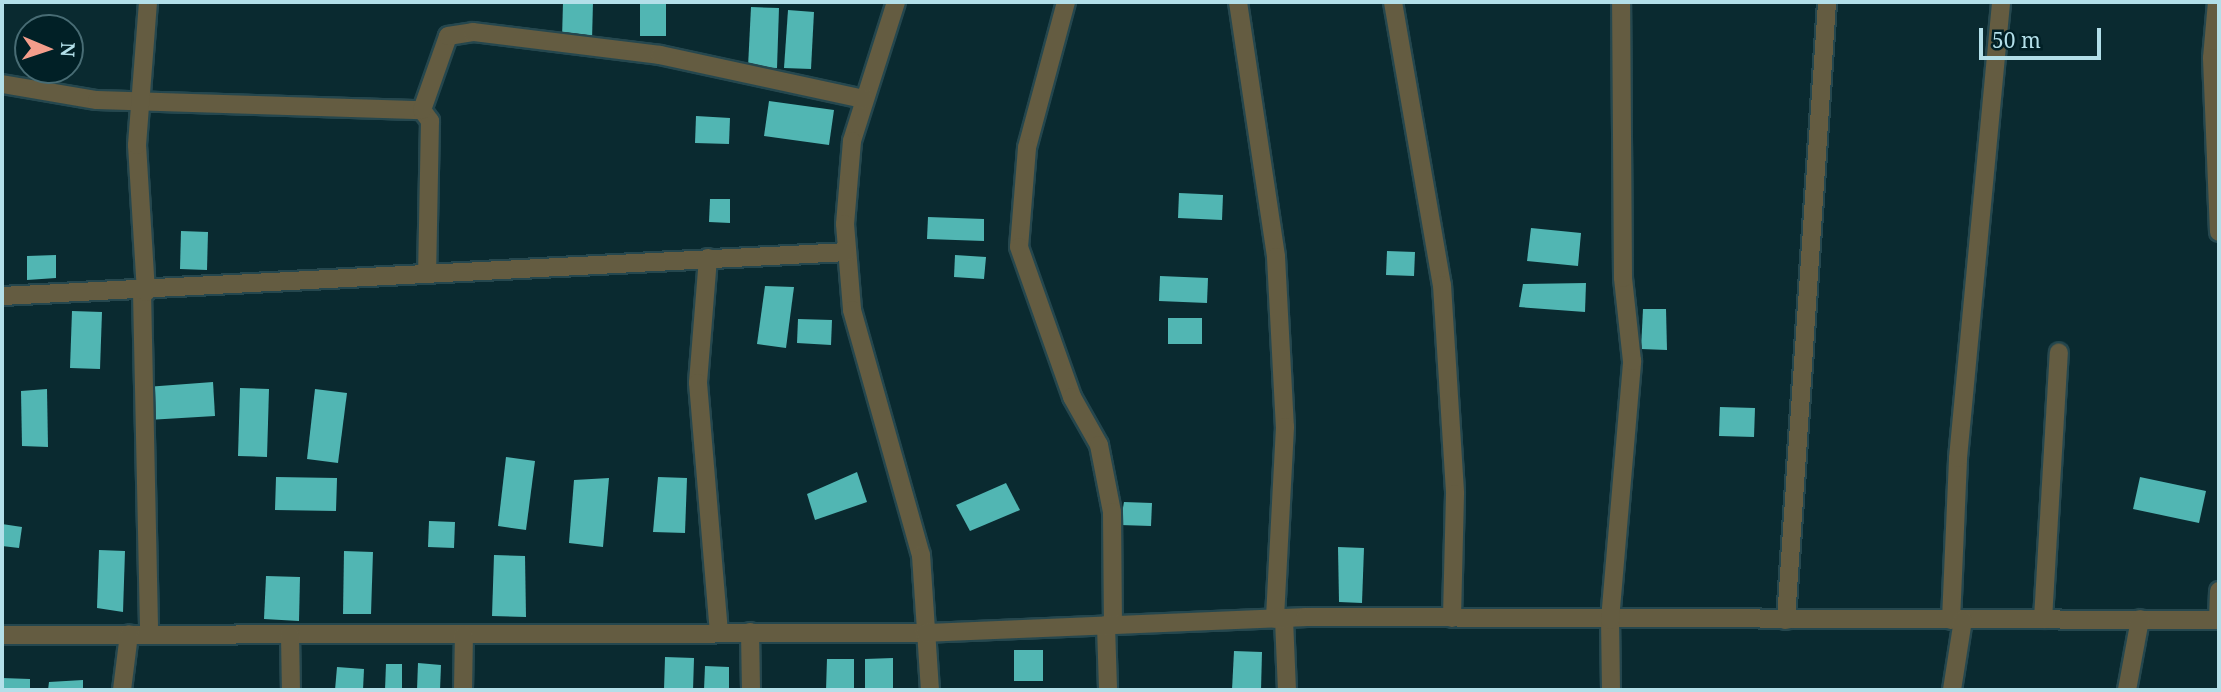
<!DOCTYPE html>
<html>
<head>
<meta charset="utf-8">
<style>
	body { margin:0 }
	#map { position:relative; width:2221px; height:692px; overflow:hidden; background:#0a2a30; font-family:"Noto Serif",serif }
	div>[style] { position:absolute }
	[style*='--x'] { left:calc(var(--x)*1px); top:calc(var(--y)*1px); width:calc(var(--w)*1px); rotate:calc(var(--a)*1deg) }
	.building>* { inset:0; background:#51b6b3 }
	.roads { filter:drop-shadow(2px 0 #25474e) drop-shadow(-2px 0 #25474e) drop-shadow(0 2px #25474e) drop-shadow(0 -2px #25474e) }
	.minor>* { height:18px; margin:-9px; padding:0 9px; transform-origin:9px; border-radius:9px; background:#645c41 }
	span { translate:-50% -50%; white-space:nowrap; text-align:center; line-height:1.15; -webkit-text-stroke:7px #012026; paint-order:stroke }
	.frame { position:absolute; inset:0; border:4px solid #b3dfe9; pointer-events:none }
	.north { position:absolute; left:14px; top:14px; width:70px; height:70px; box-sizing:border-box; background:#012026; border:2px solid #486c74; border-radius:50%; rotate:92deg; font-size:19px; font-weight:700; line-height:28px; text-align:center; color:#b3dfe9 }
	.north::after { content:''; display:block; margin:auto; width:24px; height:32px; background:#f49d8b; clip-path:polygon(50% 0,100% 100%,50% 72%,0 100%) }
	.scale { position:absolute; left:1979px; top:28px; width:122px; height:32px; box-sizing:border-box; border:4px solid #b3dfe9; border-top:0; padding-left:9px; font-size:21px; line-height:24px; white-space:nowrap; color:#b3dfe9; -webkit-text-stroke:5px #012026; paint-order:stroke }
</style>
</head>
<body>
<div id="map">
	<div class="building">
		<i style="clip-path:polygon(563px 2px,593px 2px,592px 40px,562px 39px)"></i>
		<i style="clip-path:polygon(640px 2px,666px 2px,666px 36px,640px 36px)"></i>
		<i style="clip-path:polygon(751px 7px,779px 8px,777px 68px,748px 67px)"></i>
		<i style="clip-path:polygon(788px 10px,814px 12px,811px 69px,784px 68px)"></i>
		<i style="clip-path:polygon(769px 101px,834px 110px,829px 145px,764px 136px)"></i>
		<i style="clip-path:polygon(696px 116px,730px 118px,729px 144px,695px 143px)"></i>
		<i style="clip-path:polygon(1179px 193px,1223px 195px,1222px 220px,1178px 218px)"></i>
		<i style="clip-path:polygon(710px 199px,730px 199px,730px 223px,709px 222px)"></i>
		<i style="clip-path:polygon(928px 217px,984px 219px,984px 241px,927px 239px)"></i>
		<i style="clip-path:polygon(1531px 228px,1581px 233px,1578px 266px,1527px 261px)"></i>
		<i style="clip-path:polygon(181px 231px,208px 232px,207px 270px,180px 269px)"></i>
		<i style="clip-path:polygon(1387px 251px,1415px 252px,1414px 276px,1386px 275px)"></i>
		<i style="clip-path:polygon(56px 255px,56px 278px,27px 280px,27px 256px)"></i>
		<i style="clip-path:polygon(955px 255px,986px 257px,984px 279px,954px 277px)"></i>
		<i style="clip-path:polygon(1160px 276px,1208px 278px,1207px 303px,1159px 301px)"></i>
		<i style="clip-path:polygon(1586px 283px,1585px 312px,1519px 307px,1523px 284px)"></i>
		<i style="clip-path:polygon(765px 286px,794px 287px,786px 348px,757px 344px)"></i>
		<i style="clip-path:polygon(1643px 309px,1666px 309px,1667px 350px,1641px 349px)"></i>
		<i style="clip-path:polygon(72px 311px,102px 312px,100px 369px,70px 368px)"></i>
		<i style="clip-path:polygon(1168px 318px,1202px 318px,1202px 344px,1168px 344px)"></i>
		<i style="clip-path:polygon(798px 319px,832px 320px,831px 345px,797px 343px)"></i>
		<i style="clip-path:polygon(213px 382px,215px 416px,148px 420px,146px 387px)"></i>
		<i style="clip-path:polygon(240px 388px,269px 389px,267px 457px,238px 456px)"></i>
		<i style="clip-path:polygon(47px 389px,48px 447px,22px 446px,21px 391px)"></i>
		<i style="clip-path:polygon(315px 389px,347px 393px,338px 463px,307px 459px)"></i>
		<i style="clip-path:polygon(1720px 407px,1755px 408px,1754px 437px,1719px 436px)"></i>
		<i style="clip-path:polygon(506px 457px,535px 461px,526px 530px,498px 526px)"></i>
		<i style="clip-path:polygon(857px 472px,867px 502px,815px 520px,807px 494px)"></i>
		<i style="clip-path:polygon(276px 477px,337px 478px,336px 511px,275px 510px)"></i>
		<i style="clip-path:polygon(658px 477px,687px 478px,685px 533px,653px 532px)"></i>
		<i style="clip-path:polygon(2140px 477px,2206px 491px,2199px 523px,2133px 509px)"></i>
		<i style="clip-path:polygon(609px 478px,603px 547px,569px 543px,574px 480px)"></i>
		<i style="clip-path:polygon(1006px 483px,1020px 510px,970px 531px,956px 505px)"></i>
		<i style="clip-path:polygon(1124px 502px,1152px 503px,1151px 526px,1120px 525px)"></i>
		<i style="clip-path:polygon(429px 521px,455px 522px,454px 548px,428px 547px)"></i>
		<i style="clip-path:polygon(2px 524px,22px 527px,19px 548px,2px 546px)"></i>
		<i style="clip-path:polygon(1338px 547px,1364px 548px,1362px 603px,1339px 602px)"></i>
		<i style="clip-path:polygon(99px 550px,125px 551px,123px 612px,97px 608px)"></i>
		<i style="clip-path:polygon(344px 551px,373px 552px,371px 614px,343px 614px)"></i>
		<i style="clip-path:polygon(494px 555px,525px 556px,526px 617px,492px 616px)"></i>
		<i style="clip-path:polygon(266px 576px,300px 577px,299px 621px,264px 619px)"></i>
		<i style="clip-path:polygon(1014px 650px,1043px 650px,1043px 681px,1014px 681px)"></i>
		<i style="clip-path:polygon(1234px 651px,1262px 652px,1261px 690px,1232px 690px)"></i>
		<i style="clip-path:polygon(665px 657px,694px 658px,693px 690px,664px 690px)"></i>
		<i style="clip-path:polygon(893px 658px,893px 690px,865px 690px,865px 659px)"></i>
		<i style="clip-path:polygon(827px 659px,854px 659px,854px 690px,826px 690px)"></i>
		<i style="clip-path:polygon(418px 663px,441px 665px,440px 690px,417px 690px)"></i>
		<i style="clip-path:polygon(386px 664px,402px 664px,402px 690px,385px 690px)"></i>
		<i style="clip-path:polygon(705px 666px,729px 667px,729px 690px,704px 690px)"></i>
		<i style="clip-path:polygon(337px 667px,364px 669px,363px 690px,335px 690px)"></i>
		<i style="clip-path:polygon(2px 678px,30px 679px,30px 690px,2px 690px)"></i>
		<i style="clip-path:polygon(83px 680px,83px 690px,48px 690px,49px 682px)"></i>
	</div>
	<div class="roads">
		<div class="minor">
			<i style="--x:896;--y:2;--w:146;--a:107.6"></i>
			<i style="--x:852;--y:141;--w:83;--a:94.8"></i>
			<i style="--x:845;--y:224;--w:86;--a:85.3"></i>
			<i style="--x:852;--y:310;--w:255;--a:74.3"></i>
			<i style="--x:921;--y:555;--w:135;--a:86.2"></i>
			<i style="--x:1066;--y:2;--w:151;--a:105"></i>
			<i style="--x:1027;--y:148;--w:99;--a:94.6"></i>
			<i style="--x:1019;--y:247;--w:159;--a:70.5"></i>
			<i style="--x:1072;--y:397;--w:55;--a:60.6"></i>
			<i style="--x:1099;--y:445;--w:68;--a:79"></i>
			<i style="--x:1112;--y:512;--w:112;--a:89.5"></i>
			<i style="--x:1238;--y:2;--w:258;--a:81.5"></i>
			<i style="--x:1276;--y:257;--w:170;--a:87"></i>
			<i style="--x:1285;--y:427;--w:192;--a:93"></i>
			<i style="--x:1393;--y:2;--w:287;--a:80.2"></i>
			<i style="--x:1442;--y:285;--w:209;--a:86.4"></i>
			<i style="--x:1455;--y:494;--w:124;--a:91.4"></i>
			<i style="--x:2217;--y:2;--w:56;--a:95.1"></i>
			<i style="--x:2212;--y:58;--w:174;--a:87.7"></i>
			<i style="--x:2;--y:84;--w:96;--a:9.6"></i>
			<i style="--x:97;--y:100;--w:325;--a:1.8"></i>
			<i style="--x:422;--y:110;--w:14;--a:54"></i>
			<i style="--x:430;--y:121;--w:152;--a:91.1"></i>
			<i style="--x:422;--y:110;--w:78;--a:-70.6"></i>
			<i style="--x:448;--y:36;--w:25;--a:-9"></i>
			<i style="--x:473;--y:32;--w:188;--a:7"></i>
			<i style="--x:660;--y:55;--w:208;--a:12.2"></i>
			<i style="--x:708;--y:258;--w:125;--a:94.6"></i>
			<i style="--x:698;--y:383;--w:250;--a:85.2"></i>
			<i style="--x:142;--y:292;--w:342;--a:88.8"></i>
			<i style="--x:146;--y:292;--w:147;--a:-93.5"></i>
			<i style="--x:137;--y:145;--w:143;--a:-85.6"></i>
			<i style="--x:2;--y:296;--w:846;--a:-2.98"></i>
			<i style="--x:1284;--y:619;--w:71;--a:87.6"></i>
			<i style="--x:2043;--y:619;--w:267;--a:-86.6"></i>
			<i style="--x:1786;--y:620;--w:619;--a:-86.2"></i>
			<i style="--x:1951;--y:620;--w:162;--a:-87.5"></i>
			<i style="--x:1958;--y:458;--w:458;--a:-84.6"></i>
			<i style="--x:2218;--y:620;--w:29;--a:-88"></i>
			<i style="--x:1106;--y:625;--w:65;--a:88.2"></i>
			<i style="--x:750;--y:632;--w:58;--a:89"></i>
			<i style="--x:2;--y:635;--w:923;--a:-0.12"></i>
			<i style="--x:925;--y:633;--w:380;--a:-2.4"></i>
			<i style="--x:1305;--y:617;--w:914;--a:0.19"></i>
			<i style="--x:290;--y:635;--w:55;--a:89"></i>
			<i style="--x:122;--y:690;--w:56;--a:-82.9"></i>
			<i style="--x:463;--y:690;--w:55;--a:-89"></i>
			<i style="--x:1611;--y:690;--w:70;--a:-90.8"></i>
			<i style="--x:1610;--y:620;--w:260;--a:-85.1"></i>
			<i style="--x:1632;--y:361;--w:83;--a:-96.2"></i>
			<i style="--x:1623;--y:278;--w:276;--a:-90.4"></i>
			<i style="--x:1952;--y:690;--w:71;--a:-81.1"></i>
			<i style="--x:2127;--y:690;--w:72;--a:-79.6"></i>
		</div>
	</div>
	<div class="frame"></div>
	<div class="north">N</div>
	<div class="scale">50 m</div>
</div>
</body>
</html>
